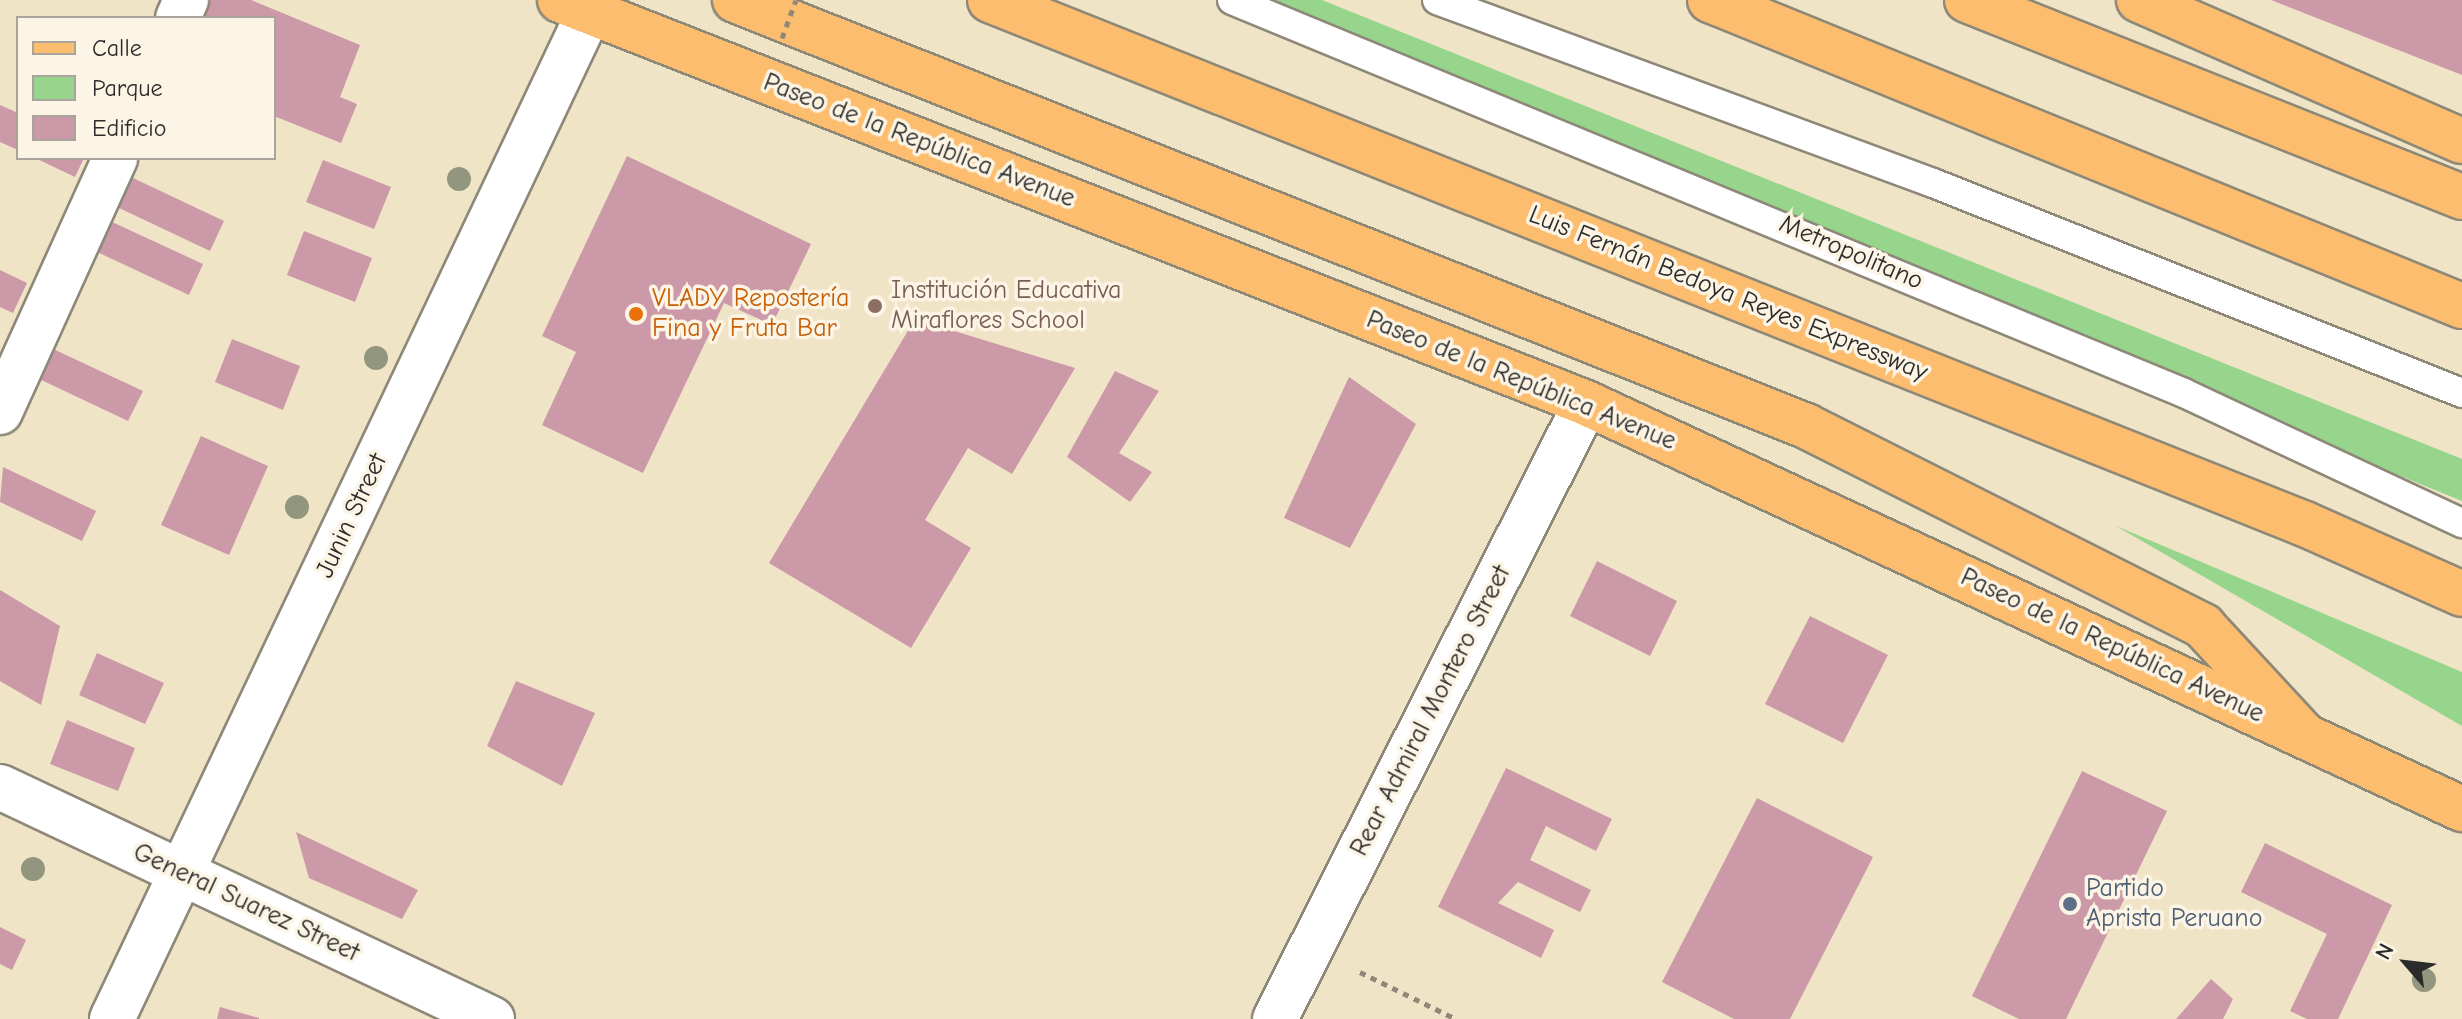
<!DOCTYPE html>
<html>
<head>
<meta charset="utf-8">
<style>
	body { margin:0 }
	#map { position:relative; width:2462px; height:1019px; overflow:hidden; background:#f0e4c7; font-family:"Comic Neue",sans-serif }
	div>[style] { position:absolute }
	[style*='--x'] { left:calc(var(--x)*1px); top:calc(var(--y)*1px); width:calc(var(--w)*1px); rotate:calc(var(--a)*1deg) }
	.green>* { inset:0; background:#96d58b }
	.building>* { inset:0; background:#cc99a8 }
	.path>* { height:5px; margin-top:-2.5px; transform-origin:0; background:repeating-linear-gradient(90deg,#8e8879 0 6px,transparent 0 12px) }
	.roads { filter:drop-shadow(2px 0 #8e8879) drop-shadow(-2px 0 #8e8879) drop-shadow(0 2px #8e8879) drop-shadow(0 -2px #8e8879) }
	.lane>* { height:28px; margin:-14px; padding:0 14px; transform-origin:14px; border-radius:14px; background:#fff }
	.street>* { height:44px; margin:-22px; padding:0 22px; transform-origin:22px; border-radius:22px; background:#fff }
	.primary>* { height:44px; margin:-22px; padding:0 22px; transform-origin:22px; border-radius:22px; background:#fcbd6e }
	.highway>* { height:44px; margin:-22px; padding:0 22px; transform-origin:22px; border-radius:22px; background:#fcbd6e }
	.path-bridge>* { height:5px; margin-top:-2.5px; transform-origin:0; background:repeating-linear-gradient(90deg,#8e8879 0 6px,transparent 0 12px) }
	.trees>* { width:24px; height:24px; margin:-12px; border-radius:50%; background:#92967e }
	.dots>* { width:22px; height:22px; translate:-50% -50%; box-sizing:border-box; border:4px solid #fcf5e5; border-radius:50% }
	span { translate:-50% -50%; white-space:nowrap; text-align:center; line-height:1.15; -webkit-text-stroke:7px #fcf5e5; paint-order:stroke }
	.street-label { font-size:26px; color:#2b2b2b }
	.education-label { font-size:26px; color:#785e54 }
	.left { translate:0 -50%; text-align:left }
	.food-label { font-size:26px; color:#c56008 }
	.service-label { font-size:26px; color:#4e5e75 }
	.legend { position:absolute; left:16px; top:16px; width:260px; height:144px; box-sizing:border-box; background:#fcf5e5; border:2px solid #a8a49b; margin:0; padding:10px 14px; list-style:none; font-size:24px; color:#2b2b2b }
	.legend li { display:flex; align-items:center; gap:16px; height:40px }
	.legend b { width:40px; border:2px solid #a8a49b }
	.north { position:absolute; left:2366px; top:923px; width:80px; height:80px; -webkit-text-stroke:6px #fcf5e5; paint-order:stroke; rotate:298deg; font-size:22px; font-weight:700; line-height:32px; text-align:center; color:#2b2b2b }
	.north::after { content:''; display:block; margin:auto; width:28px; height:36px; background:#2b2b2b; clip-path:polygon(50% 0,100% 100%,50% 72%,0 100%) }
</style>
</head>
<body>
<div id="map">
	<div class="green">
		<i style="clip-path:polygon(1228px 0,1322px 0,2462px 459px,2462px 501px)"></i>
		<i style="clip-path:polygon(2116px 526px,2462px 672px,2462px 726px)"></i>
	</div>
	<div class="building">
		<i style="clip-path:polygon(189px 0,251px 0,360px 45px,340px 97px,357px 104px,341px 143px,274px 116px,274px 18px,182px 18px)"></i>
		<i style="clip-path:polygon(2271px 0,2462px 0,2462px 75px)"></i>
		<i style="clip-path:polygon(0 105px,18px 113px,18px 150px,0 142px)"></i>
		<i style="clip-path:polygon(627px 156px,811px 244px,772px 325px,724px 303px,643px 473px,542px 425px,576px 352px,542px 336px)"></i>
		<i style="clip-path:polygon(35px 158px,84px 158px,75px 177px)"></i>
		<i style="clip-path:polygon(323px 160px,391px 187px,374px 229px,306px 202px)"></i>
		<i style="clip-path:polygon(131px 177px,224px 221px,210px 251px,117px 207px)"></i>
		<i style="clip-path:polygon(110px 221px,203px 264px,189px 295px,95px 251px)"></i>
		<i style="clip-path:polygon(304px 231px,372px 258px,355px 302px,287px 275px)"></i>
		<i style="clip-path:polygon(0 270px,27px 283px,13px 313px,0 307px)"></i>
		<i style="clip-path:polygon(915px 319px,1075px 368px,1012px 474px,968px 448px,925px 520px,971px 548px,911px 648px,769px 563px)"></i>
		<i style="clip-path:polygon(232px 339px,300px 366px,283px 410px,215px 382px)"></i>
		<i style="clip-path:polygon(49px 347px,143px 391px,128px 421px,35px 377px)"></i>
		<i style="clip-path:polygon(1115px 371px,1159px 391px,1119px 453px,1152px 472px,1130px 502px,1067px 457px)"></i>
		<i style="clip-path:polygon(1349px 377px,1416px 424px,1350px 548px,1284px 518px)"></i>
		<i style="clip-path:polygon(201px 436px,268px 466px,229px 555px,161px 525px)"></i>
		<i style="clip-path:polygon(3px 467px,96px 511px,82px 541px,0 502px)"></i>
		<i style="clip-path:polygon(1597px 561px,1677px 601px,1650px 656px,1570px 616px)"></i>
		<i style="clip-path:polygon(0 590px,60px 626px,41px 705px,0 681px)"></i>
		<i style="clip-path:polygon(1810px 616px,1888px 655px,1843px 743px,1765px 704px)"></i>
		<i style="clip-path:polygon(97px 653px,164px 683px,145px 724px,79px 695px)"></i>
		<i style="clip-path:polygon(516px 681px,595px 713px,562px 786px,487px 746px)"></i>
		<i style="clip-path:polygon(67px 720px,135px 748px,118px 791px,50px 764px)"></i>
		<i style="clip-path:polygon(1506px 768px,1612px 819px,1596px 851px,1546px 826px,1530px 860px,1591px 890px,1580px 912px,1518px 882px,1498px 903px,1554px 930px,1541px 958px,1438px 907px)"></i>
		<i style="clip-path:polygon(2082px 771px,2167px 811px,2066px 1019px,2019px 1019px,1972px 996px)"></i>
		<i style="clip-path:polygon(1757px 798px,1873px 857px,1790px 1019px,1734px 1019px,1662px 982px)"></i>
		<i style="clip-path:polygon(296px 832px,418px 890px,402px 919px,309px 878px)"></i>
		<i style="clip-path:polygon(2265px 843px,2392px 905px,2338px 1019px,2307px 1019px,2290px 1011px,2327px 934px,2241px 892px)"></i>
		<i style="clip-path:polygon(0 927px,26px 940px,12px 970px,0 964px)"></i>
		<i style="clip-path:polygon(2211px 979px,2233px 999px,2223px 1019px,2176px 1019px)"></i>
		<i style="clip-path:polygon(220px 1007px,259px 1018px,259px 1019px,217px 1019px)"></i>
	</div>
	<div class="path">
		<i style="--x:1360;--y:972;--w:107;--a:26.1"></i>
	</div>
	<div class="roads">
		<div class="lane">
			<i style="--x:1232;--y:0;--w:1030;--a:22.43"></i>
			<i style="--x:2184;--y:393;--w:307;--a:25.1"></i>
			<i style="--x:1437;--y:0;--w:529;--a:20.25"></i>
			<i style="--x:1933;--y:183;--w:569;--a:21.65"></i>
		</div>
		<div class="street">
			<i style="--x:178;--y:18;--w:20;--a:-66"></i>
			<i style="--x:0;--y:412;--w:279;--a:-65.6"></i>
			<i style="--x:0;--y:787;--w:544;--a:25.25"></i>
			<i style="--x:112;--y:1019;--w:1128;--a:-64.64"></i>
			<i style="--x:1275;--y:1019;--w:690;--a:-63.21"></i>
		</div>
		<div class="primary">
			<i style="--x:560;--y:0;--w:1102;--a:21.44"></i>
			<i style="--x:1586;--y:403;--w:966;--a:24.87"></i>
			<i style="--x:2139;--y:0;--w:352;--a:23.6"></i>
		</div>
		<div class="highway">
			<i style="--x:735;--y:0;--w:1153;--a:21.69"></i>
			<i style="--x:1806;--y:426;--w:445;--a:26.7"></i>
			<i style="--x:2203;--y:626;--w:149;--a:47.2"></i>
			<i style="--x:990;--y:0;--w:1416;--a:21.73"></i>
			<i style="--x:2305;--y:524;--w:172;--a:24"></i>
			<i style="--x:1710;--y:0;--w:812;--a:22.14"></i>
			<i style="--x:1967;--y:0;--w:533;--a:21.7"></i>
		</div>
	</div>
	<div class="path-bridge">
		<i style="--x:782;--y:38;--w:40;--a:-69.8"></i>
	</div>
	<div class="trees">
		<i style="left:459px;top:179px"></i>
		<i style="left:376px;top:358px"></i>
		<i style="left:297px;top:507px"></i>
		<i style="left:33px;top:869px"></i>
		<i style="left:2424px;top:980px"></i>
	</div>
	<div class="dots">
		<i style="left:875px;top:306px;background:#8d6e63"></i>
		<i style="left:636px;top:314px;background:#e8710a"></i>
		<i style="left:2070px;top:904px;background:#5c6f8a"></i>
	</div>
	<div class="street-label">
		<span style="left:919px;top:141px;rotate:21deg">Paseo de la República Avenue</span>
		<span style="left:1851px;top:253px;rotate:23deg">Metropolitano</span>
		<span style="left:1728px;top:294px;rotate:22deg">Luis Fernán Bedoya Reyes Expressway</span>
		<span style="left:1521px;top:381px;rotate:22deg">Paseo de la República Avenue</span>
		<span style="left:352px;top:516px;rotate:-65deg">Junin Street</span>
		<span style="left:2112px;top:646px;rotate:25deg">Paseo de la República Avenue</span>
		<span style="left:1431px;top:711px;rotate:-63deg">Rear Admiral Montero Street</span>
		<span style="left:246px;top:903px;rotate:25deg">General Suarez Street</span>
	</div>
	<div class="education-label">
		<span class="left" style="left:891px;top:306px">Institución Educativa<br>Miraflores School</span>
	</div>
	<div class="food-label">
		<span class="left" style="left:652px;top:314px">VLADY Repostería<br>Fina y Fruta Bar</span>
	</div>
	<div class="service-label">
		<span class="left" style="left:2086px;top:904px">Partido<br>Aprista Peruano</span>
	</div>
	<ul class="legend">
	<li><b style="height:10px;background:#fcbd6e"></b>Calle</li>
	<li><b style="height:22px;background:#96d58b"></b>Parque</li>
	<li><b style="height:22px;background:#cc99a8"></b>Edificio</li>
	</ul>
	<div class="north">N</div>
</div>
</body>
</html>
